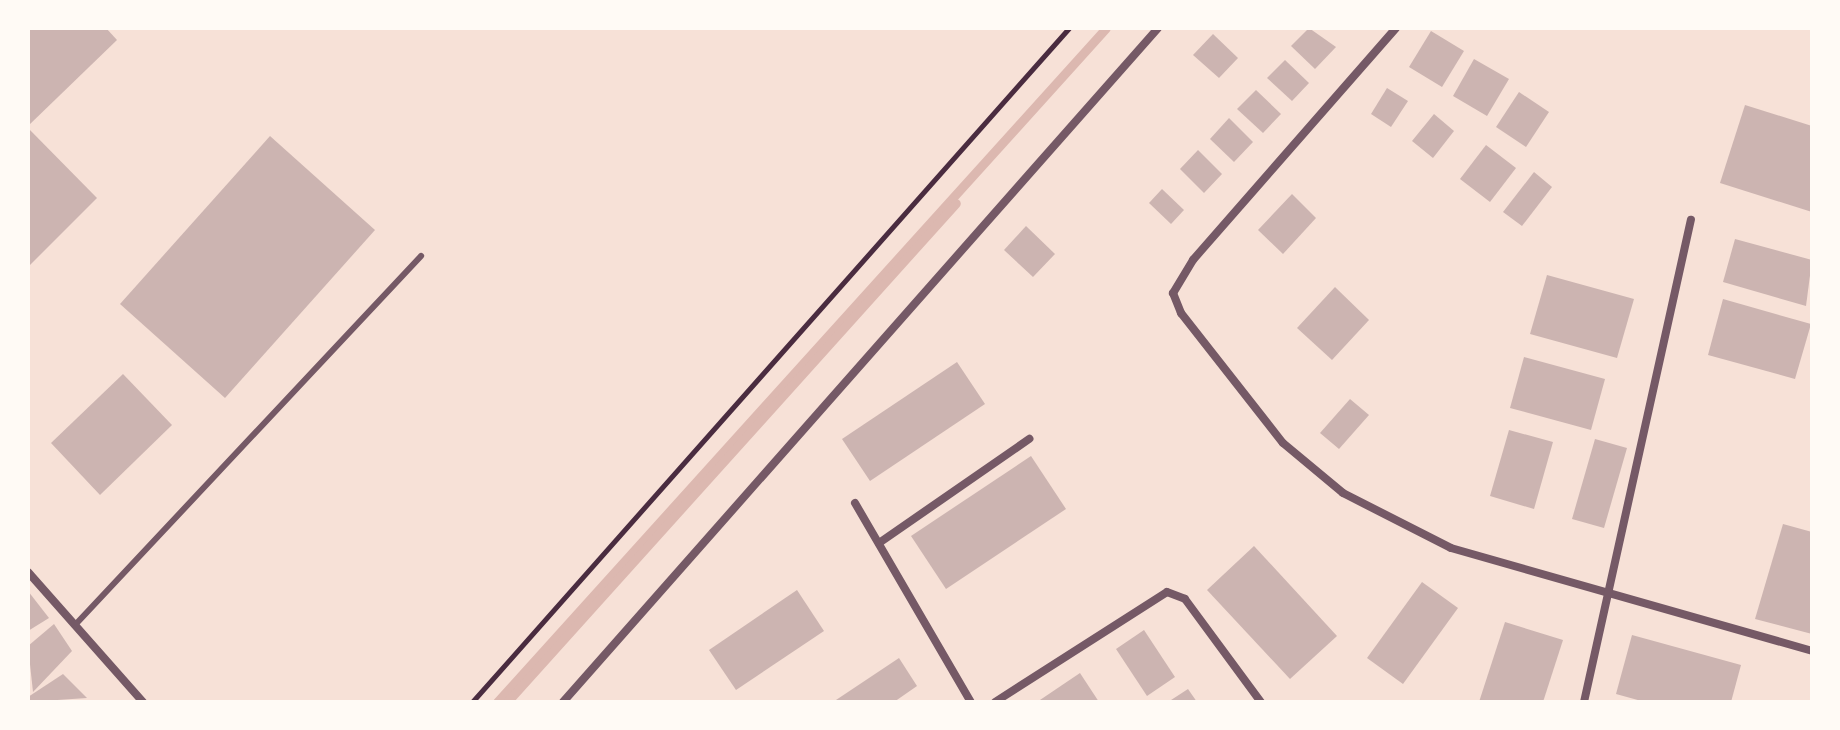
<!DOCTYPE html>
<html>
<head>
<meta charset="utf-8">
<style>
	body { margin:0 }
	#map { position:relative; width:1840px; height:730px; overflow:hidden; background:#f7e1d7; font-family:"Libre Baskerville",serif }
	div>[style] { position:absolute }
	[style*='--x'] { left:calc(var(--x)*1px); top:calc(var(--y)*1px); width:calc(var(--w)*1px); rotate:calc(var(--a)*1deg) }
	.stream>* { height:9px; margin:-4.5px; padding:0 4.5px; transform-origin:4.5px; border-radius:4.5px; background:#dcb8b0 }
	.building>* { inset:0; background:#ccb4b1 }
	.path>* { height:5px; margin:-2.5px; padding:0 2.5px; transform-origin:2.5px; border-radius:2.5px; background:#4a2c40 }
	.service>* { height:6px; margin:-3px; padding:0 3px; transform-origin:3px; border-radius:3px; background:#755966 }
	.minor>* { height:8px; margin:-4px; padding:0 4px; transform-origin:4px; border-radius:4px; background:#755966 }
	span { translate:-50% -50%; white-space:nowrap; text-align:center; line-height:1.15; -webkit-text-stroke:8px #fffaf5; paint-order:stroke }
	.frame { position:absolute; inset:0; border:30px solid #fffaf5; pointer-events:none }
</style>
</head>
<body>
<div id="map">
	<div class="stream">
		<i style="--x:497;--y:702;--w:908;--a:-47.9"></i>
		<i style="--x:507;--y:702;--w:671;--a:-48.02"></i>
	</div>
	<div class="building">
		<i style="clip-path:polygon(28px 28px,106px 28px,117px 40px,28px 126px)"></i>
		<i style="clip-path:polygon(1309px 28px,1336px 47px,1315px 69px,1291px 46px)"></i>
		<i style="clip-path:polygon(1431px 31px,1464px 51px,1442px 87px,1409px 67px)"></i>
		<i style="clip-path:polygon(1213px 34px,1238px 58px,1219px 78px,1193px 55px)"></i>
		<i style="clip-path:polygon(1474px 59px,1509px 79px,1487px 116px,1453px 96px)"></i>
		<i style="clip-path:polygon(1285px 60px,1309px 83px,1292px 101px,1267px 78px)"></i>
		<i style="clip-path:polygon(1387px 88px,1408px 101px,1391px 127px,1371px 114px)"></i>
		<i style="clip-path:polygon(1256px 90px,1281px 114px,1263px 133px,1237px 109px)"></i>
		<i style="clip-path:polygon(1519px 92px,1549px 112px,1526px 147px,1496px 127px)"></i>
		<i style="clip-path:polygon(1745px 105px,1812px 126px,1812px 212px,1720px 183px)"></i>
		<i style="clip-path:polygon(1434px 114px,1454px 131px,1433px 158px,1412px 141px)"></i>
		<i style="clip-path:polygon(1229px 118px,1253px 142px,1234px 162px,1210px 139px)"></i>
		<i style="clip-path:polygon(28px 128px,97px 198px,28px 267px)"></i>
		<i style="clip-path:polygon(270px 136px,375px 230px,225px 398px,120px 304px)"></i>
		<i style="clip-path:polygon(1486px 145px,1516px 168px,1490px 202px,1460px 179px)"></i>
		<i style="clip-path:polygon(1198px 150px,1222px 174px,1204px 193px,1180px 169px)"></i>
		<i style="clip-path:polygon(1534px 172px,1552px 187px,1522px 226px,1503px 212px)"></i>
		<i style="clip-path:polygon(1162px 189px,1184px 210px,1171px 224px,1149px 203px)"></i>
		<i style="clip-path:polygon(1292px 194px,1316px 218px,1283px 254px,1258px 230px)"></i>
		<i style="clip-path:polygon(1026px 226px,1055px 254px,1033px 277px,1004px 250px)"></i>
		<i style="clip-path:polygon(1735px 239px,1812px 260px,1806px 306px,1723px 282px)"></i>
		<i style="clip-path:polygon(1547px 275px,1634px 299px,1617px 358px,1530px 334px)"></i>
		<i style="clip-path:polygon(1335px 287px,1369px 320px,1332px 360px,1297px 328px)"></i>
		<i style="clip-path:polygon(1723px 299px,1811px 324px,1795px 379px,1708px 355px)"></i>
		<i style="clip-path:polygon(1524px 357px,1605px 379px,1591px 430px,1510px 408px)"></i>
		<i style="clip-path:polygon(957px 362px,985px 404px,870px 481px,842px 439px)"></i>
		<i style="clip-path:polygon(123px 374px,172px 425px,100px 495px,51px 443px)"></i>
		<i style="clip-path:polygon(1350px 399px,1369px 415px,1339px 449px,1320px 433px)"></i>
		<i style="clip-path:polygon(1509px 430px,1553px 442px,1534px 509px,1490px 496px)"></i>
		<i style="clip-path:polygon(1595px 439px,1627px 448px,1604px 528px,1572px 519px)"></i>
		<i style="clip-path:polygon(1031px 456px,1066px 509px,946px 589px,911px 536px)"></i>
		<i style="clip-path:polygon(1783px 524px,1812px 532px,1812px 634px,1755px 619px)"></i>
		<i style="clip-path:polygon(1254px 546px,1337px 636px,1290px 679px,1207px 590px)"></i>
		<i style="clip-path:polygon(1422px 582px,1458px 608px,1403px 684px,1367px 658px)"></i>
		<i style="clip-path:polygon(797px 590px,824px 631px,736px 690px,709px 650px)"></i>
		<i style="clip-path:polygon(28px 591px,49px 618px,28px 631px)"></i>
		<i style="clip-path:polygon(1505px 622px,1563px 640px,1543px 702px,1479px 702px)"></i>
		<i style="clip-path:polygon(54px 624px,72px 651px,33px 692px,28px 646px)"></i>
		<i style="clip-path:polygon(1144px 630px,1175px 677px,1147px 696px,1116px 649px)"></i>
		<i style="clip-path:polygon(1632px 635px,1741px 665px,1731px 702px,1645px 702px,1616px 694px)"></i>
		<i style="clip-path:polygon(899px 658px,917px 686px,894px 702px,833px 702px)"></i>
		<i style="clip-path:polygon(1080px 673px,1099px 702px,1037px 702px)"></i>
		<i style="clip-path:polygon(63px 674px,87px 698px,28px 702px,28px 697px)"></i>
		<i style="clip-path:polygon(1188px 689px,1197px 702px,1168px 702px)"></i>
	</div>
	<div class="path">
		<i style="--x:472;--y:702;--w:900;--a:-48.47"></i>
	</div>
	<div class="service">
		<i style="--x:75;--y:625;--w:506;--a:-46.84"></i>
	</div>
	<div class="minor">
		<i style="--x:1396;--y:28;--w:308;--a:131.2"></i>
		<i style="--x:1193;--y:260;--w:39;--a:121"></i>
		<i style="--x:1173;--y:293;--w:22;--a:68"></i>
		<i style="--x:1181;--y:313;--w:165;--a:51.9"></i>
		<i style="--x:1283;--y:443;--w:78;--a:39.8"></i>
		<i style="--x:1343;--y:493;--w:121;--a:27"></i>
		<i style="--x:1451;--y:548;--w:375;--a:15.9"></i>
		<i style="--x:855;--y:503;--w:230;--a:59.8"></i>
		<i style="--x:879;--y:543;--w:183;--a:-34.7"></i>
		<i style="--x:28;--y:572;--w:174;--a:48.5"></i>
		<i style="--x:563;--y:702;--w:899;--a:-48.56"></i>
		<i style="--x:995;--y:702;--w:204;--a:-32.6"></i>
		<i style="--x:1167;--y:592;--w:19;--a:21"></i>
		<i style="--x:1185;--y:599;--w:128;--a:53.6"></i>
		<i style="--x:1584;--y:702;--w:494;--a:-77.5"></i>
	</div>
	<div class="frame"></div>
</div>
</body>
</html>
